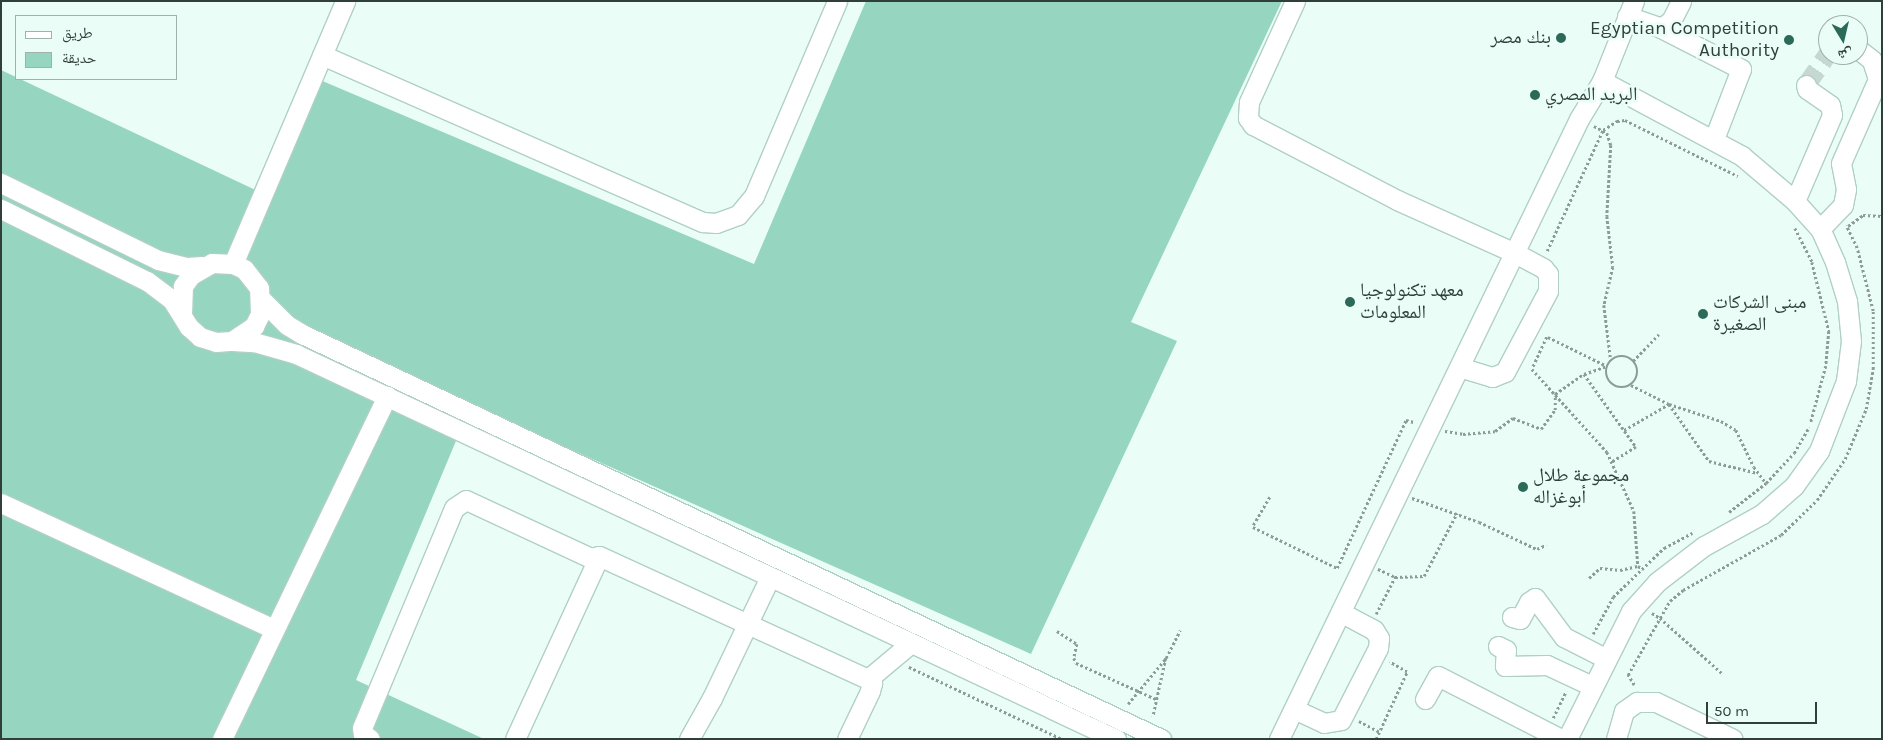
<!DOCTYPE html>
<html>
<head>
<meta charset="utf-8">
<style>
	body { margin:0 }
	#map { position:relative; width:1883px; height:740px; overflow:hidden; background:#eafef7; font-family:Karla,"Noto Naskh Arabic",sans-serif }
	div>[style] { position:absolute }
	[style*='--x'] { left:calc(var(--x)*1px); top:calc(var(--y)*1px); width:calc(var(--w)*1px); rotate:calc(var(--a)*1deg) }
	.green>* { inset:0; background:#96d6c0 }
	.minor-tunnel>* { height:19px; margin-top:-9.5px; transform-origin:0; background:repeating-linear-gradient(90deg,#c5d8d1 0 19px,transparent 0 28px) }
	.path>* { height:2.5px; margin-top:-1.25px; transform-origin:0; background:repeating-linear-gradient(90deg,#8c9d97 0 2.5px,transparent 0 5px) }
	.path>.ring { margin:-1.25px; padding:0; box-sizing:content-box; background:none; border:2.5px solid #8c9d97; border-radius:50% }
	.roads { filter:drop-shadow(1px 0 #b0d0c4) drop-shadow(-1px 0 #b0d0c4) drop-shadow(0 1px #b0d0c4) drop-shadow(0 -1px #b0d0c4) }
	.minor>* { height:19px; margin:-9.5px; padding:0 9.5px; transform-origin:9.5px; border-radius:9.5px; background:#fff }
	.dots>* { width:14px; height:14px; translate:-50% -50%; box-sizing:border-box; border:2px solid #eafef7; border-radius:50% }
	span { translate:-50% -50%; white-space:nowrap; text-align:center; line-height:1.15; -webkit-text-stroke:5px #eafef7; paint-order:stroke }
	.poi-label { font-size:19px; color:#313f3a }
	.right { translate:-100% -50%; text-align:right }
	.left { translate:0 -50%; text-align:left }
	.frame { position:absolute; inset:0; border:2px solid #313f3a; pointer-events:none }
	.legend { position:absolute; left:15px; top:15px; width:162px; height:65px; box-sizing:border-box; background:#eafef7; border:1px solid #a0b2ab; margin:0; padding:6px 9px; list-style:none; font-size:15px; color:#313f3a }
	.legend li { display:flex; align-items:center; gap:10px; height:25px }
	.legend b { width:25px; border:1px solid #a0b2ab }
	.north { position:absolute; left:1818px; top:15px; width:50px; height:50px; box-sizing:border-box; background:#eafef7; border:1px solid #a0b2ab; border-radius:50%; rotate:171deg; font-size:14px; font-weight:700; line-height:20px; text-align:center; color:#313f3a }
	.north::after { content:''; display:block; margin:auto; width:18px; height:22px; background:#2b6a58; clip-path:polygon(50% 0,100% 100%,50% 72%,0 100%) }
	.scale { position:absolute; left:1706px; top:702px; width:111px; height:22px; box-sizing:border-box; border:2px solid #313f3a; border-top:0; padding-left:6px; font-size:15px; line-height:18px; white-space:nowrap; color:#313f3a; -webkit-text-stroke:4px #eafef7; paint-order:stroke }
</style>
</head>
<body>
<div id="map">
	<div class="green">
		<i style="clip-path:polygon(866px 1px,1282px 1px,1131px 322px,1177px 341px,1031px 654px,471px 405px,356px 680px,484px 739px,1px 739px,1px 70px,262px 193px,313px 77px,754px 264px)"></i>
	</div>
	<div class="minor-tunnel">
		<i style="--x:1806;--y:85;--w:39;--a:-55"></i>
	</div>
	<div class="path">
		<i style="--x:1594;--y:126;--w:15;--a:28"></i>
		<i style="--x:1607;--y:133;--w:13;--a:72"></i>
		<i style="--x:1611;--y:145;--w:71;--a:93.2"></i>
		<i style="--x:1607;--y:216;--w:51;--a:83.3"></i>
		<i style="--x:1613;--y:267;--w:39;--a:103"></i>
		<i style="--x:1604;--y:305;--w:56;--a:82.9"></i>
		<i style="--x:1848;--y:226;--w:19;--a:-36"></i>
		<i style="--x:1863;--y:215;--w:19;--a:3"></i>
		<i style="--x:1795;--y:228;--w:38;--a:63"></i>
		<i style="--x:1812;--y:262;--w:71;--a:76.2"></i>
		<i style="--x:1829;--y:331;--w:35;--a:95"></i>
		<i style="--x:1826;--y:366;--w:58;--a:105"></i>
		<i style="--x:1547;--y:251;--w:133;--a:-65.2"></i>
		<i style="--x:1603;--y:130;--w:17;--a:-33"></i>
		<i style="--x:1617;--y:121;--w:8;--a:-7"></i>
		<i style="--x:1625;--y:120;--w:126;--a:26.4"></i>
		<i style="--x:1547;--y:337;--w:35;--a:115"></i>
		<i style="--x:1532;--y:369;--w:112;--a:47.9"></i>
		<i style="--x:1607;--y:452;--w:65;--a:65.4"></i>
		<i style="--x:1634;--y:511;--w:55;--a:85.8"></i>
		<i style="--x:1638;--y:566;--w:6;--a:31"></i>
		<i style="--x:1548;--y:337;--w:66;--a:26.2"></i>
		<i class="ring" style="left:1606px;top:356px;width:29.5px;height:29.5px"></i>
		<i style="--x:1633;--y:361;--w:37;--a:-46"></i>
		<i style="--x:1584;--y:374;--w:90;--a:54.5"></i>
		<i style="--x:1636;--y:447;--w:28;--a:148"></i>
		<i style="--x:1631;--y:385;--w:42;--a:26.6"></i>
		<i style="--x:1669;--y:404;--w:55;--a:18.1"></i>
		<i style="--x:1721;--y:421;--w:17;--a:31"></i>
		<i style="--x:1736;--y:430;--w:41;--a:64.1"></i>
		<i style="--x:1754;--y:467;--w:20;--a:53"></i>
		<i style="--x:1766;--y:483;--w:41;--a:-47"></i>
		<i style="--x:1794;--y:453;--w:30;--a:-60"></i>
		<i style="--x:1624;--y:430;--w:52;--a:-30"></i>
		<i style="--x:1669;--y:404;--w:70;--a:54.9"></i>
		<i style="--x:1709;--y:461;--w:50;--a:13.8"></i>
		<i style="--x:1445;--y:431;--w:18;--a:9"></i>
		<i style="--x:1463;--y:434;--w:32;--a:-5"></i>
		<i style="--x:1495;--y:431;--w:22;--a:-36"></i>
		<i style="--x:1513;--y:418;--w:30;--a:21"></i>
		<i style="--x:1541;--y:429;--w:24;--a:-54"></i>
		<i style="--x:1555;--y:410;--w:16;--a:-90"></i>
		<i style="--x:1555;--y:394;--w:35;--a:-35"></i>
		<i style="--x:1584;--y:374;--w:24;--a:-19"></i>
		<i style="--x:1270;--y:497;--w:34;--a:120"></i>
		<i style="--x:1253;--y:527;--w:93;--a:26"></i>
		<i style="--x:1337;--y:568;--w:163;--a:-65"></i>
		<i style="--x:1406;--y:420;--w:8;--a:14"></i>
		<i style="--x:1412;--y:498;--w:71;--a:19.7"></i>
		<i style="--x:1479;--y:522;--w:64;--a:25"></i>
		<i style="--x:1537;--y:549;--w:10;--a:-24"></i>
		<i style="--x:1729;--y:512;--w:47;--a:-38.1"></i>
		<i style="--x:1378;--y:569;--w:19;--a:25"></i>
		<i style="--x:1395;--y:577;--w:29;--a:-2"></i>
		<i style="--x:1424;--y:576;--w:71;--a:-62.4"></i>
		<i style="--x:1589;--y:578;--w:15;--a:-42"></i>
		<i style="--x:1600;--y:568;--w:20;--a:6"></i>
		<i style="--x:1620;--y:570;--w:18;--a:-13"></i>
		<i style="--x:1652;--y:613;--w:9;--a:32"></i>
		<i style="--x:1660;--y:618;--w:20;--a:-60"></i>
		<i style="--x:1670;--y:601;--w:17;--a:-40"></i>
		<i style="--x:1683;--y:590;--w:112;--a:-29.3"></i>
		<i style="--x:1781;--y:535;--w:50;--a:-44.2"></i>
		<i style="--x:1817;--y:500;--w:50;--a:-55.7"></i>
		<i style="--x:1845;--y:459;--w:54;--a:-67.2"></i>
		<i style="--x:1866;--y:409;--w:41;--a:-80.1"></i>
		<i style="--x:1873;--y:369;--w:58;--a:-90"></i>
		<i style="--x:1873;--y:311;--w:65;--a:-104.3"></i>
		<i style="--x:1857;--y:248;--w:25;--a:-116"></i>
		<i style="--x:1376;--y:614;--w:42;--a:-62.8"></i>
		<i style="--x:1057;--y:631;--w:24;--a:33"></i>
		<i style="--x:1077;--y:644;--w:14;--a:102"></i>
		<i style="--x:1074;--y:658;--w:5;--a:68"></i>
		<i style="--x:1076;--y:663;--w:88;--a:24.2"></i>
		<i style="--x:1593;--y:634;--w:42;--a:-61.6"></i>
		<i style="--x:1613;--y:597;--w:71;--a:-43.9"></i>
		<i style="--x:1664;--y:548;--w:32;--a:-28"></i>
		<i style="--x:1166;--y:658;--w:31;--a:-63"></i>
		<i style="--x:909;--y:667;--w:169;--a:25.2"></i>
		<i style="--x:1634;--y:685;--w:12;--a:-121"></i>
		<i style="--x:1628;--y:675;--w:65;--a:-60.7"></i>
		<i style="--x:1660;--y:618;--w:83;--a:41.6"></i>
		<i style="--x:1128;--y:704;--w:60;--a:-50.4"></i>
		<i style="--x:1166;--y:658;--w:60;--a:102.4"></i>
		<i style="--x:1553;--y:718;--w:30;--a:-64"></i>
		<i style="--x:1359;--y:721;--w:24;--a:28"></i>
		<i style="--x:1376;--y:739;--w:74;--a:-65.2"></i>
		<i style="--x:1407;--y:672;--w:20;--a:-150"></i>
	</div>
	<div class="roads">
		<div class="minor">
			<i style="--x:1295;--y:1;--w:111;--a:114.5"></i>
			<i style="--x:1249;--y:102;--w:16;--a:94"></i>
			<i style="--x:1248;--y:118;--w:9;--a:54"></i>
			<i style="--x:1253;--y:125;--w:162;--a:27.5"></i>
			<i style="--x:1397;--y:200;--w:129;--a:24.2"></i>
			<i style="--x:1515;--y:253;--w:32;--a:28"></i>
			<i style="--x:1543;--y:268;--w:8;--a:50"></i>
			<i style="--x:1548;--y:274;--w:17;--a:90"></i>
			<i style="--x:1548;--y:291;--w:92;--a:118"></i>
			<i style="--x:1505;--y:372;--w:14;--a:159"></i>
			<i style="--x:1492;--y:377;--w:34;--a:-163"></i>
			<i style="--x:1627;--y:16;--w:36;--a:19"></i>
			<i style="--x:1661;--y:28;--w:12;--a:-35"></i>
			<i style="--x:1671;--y:21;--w:22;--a:-63"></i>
			<i style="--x:1661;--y:28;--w:90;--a:27.1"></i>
			<i style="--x:1741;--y:69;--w:75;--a:111.1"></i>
			<i style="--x:322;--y:55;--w:416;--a:23.7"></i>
			<i style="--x:703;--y:222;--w:13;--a:4"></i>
			<i style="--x:716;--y:223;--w:23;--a:-20"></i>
			<i style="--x:738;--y:215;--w:25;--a:-50"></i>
			<i style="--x:754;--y:196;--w:212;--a:-66.9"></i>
			<i style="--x:1;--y:183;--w:175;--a:26.1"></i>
			<i style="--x:158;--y:260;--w:30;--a:14"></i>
			<i style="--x:187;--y:267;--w:15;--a:-4"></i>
			<i style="--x:1795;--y:201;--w:94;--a:-66.7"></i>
			<i style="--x:1832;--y:115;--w:10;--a:-101"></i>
			<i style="--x:1830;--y:105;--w:28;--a:-145"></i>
			<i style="--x:1807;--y:89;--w:4;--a:-104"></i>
			<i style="--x:1;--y:209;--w:163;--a:26.3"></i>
			<i style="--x:147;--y:281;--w:31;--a:37"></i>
			<i style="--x:172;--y:300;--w:32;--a:58"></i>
			<i style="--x:189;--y:327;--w:15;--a:42"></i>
			<i style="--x:200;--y:337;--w:17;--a:17"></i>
			<i style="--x:216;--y:342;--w:16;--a:-4"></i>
			<i style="--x:232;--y:341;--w:27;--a:-34"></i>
			<i style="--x:254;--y:326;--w:13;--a:-63"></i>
			<i style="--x:260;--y:314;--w:26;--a:-92"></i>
			<i style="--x:259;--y:288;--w:24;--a:-128"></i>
			<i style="--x:244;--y:269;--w:12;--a:-156"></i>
			<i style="--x:233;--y:264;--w:21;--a:-177"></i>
			<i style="--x:212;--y:263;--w:24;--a:150"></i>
			<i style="--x:191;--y:275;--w:14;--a:126"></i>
			<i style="--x:183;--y:286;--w:27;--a:92"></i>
			<i style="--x:1820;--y:229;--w:33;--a:-46"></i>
			<i style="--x:1843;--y:205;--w:16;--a:-79"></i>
			<i style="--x:1846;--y:189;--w:26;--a:-101"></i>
			<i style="--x:1841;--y:163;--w:92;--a:-66.2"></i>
			<i style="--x:1878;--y:79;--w:20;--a:-108"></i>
			<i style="--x:1872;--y:60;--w:18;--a:-142"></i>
			<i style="--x:233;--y:264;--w:286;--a:-66.9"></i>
			<i style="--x:262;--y:300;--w:35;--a:45"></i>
			<i style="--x:287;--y:325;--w:17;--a:31"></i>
			<i style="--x:302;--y:334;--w:950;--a:25.24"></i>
			<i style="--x:232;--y:341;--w:22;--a:3"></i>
			<i style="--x:254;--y:342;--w:44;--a:15.9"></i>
			<i style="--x:296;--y:354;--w:906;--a:25.15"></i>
			<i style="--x:1;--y:503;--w:298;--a:24.8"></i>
			<i style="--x:1512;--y:617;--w:8;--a:14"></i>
			<i style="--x:1520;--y:619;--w:19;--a:-62"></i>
			<i style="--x:1529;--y:602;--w:7;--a:-34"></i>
			<i style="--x:1535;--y:598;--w:49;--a:53.4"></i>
			<i style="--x:1564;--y:637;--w:48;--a:27.1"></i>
			<i style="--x:1498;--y:646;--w:9;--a:27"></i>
			<i style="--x:1506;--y:650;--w:16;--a:94"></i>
			<i style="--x:1505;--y:666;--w:42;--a:-1.4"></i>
			<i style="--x:1547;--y:665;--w:50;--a:25"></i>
			<i style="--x:868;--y:679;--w:56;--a:-39.9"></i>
			<i style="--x:1425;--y:699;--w:26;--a:-61"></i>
			<i style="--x:1438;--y:676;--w:138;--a:27.1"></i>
			<i style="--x:1294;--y:709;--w:33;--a:25"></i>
			<i style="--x:1324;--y:723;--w:17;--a:-10"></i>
			<i style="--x:1341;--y:720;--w:81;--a:-62.8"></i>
			<i style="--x:1378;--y:648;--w:10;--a:-84"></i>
			<i style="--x:1379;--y:638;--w:9;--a:-122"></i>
			<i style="--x:1374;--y:630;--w:38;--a:-152"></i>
			<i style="--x:222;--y:739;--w:381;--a:-64.3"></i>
			<i style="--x:370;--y:739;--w:9;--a:-144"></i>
			<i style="--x:363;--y:734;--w:6;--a:-99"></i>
			<i style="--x:362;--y:728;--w:238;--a:-67.3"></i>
			<i style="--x:454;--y:508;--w:14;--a:-34"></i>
			<i style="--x:466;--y:500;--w:138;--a:24.9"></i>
			<i style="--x:591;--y:558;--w:8;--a:-14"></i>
			<i style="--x:599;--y:556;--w:296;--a:24.6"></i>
			<i style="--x:868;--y:679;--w:6;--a:45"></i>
			<i style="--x:872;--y:683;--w:8;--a:104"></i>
			<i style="--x:870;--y:691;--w:53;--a:115.6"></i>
			<i style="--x:515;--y:739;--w:201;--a:-65.3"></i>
			<i style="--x:689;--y:739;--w:47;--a:-60.7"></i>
			<i style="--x:712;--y:698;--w:134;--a:-64.4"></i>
			<i style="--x:1279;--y:739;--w:689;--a:-64.18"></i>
			<i style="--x:1579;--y:119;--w:44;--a:-58.8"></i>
			<i style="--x:1602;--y:81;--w:86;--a:-68.2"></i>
			<i style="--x:1567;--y:739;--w:143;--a:-63.4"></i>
			<i style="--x:1631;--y:611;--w:39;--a:-48"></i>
			<i style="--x:1657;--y:582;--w:59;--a:-37.5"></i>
			<i style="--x:1704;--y:546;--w:66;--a:-28.9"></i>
			<i style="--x:1762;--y:514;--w:43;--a:-41.2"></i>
			<i style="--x:1794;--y:486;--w:43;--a:-54.5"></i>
			<i style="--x:1819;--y:451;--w:75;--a:-68.9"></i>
			<i style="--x:1846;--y:381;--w:40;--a:-82.9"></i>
			<i style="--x:1851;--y:341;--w:40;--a:-95.7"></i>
			<i style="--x:1847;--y:301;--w:41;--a:-107.1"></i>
			<i style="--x:1835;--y:262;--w:36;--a:-114"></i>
			<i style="--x:1820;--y:229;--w:38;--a:-132"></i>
			<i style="--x:1795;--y:201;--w:70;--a:-139.7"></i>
			<i style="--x:1742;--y:156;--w:159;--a:-151.8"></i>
			<i style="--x:1616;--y:739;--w:29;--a:-74"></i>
			<i style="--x:1624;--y:711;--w:16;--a:-35"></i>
			<i style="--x:1637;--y:702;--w:19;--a:0"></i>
			<i style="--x:1656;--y:702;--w:85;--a:25.7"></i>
		</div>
	</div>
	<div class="dots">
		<i style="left:1561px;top:38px;background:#2b6a58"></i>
		<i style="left:1789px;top:40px;background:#2b6a58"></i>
		<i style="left:1535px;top:95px;background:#2b6a58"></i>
		<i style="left:1350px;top:302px;background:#2b6a58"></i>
		<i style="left:1703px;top:314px;background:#2b6a58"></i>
		<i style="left:1523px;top:487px;background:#2b6a58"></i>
	</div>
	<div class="poi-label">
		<span class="right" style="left:1779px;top:40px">Egyptian Competition<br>Authority</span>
		<span class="right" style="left:1551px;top:38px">بنك مصر</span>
		<span class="left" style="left:1545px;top:95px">البريد المصري</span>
		<span class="left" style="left:1360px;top:302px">معهد تكنولوجيا<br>المعلومات</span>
		<span class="left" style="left:1713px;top:314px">مبنى الشركات<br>الصغيرة</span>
		<span class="left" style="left:1533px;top:487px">مجموعة طلال<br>أبوغزاله</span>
	</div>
	<div class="frame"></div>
	<ul class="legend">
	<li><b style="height:6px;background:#fff"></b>طريق</li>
	<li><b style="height:14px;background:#96d6c0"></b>حديقة</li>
	</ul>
	<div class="north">ش</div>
	<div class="scale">50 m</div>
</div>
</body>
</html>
